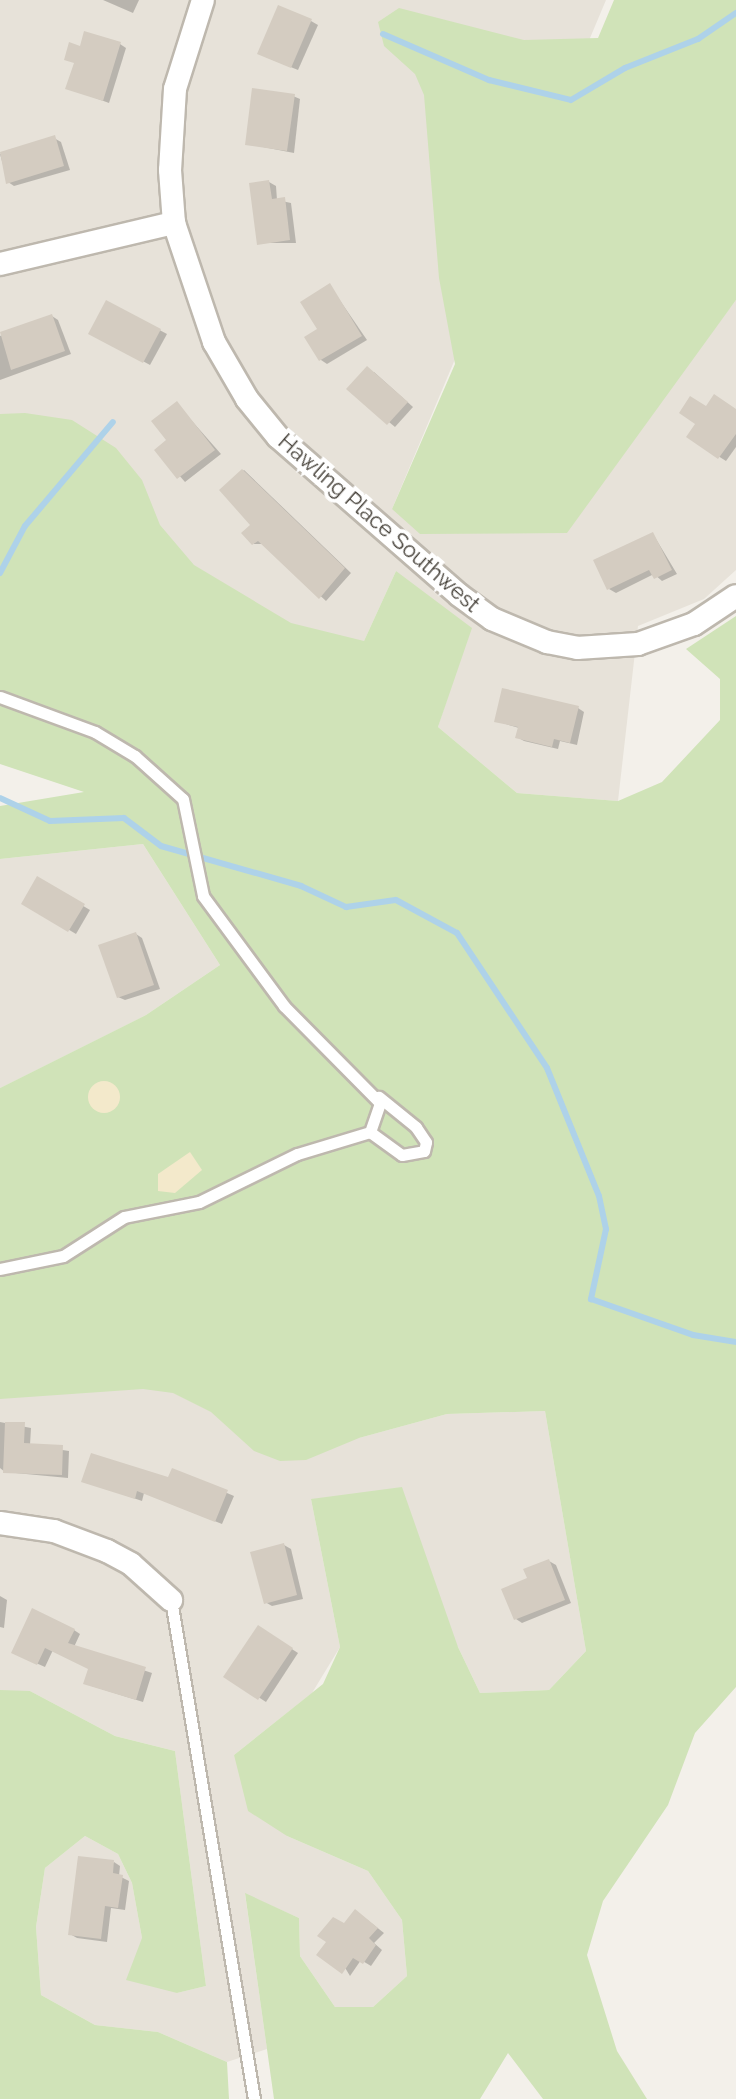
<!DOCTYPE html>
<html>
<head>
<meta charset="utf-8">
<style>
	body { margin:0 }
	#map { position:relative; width:736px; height:2099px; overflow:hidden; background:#f3f0ea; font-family:Raleway,sans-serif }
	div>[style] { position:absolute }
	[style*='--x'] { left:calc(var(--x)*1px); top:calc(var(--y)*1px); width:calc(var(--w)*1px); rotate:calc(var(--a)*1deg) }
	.residential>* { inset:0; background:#e7e2d9 }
	.green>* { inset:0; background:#d0e3b8 }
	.sand>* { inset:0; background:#f3e9cb }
	.round { border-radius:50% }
	.shadow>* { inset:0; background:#0003 }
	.stream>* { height:6px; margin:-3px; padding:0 3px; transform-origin:3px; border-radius:3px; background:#aed2e9 }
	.building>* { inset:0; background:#d4ccc1 }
	.roads { filter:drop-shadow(2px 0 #beb8ae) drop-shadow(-2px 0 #beb8ae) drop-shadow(0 2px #beb8ae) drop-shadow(0 -2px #beb8ae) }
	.service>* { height:11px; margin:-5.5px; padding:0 5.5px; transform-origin:5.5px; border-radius:5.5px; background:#fff }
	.minor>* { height:22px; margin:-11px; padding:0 11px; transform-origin:11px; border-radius:11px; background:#fff }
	span { translate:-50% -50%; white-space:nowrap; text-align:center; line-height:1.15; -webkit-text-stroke:8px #fff; paint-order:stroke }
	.street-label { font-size:22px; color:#464139 }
</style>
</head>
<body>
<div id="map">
	<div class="residential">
		<i style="clip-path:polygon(0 0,606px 0,392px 509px,680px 373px,736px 300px,736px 570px,704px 599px,638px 626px,618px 801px,517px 793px,438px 727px,454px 677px,396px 571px,364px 641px,291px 679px,0 522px)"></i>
		<i style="clip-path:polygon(143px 844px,220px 965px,146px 1015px,0 1088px,0 859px)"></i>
		<i style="clip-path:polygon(224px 1384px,359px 1438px,447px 1414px,545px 1411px,586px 1651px,549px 1690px,480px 1693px,458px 1647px,311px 1499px,340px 1647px,312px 1693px,234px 1755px,287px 1836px,368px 1871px,402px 1920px,407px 1976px,373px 2007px,335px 2007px,300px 1956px,299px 1918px,245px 1894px,267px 2049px,227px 2062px,158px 2032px,95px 2025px,41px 1995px,36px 1927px,45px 1868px,85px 1836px,118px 1854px,132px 1883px,142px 1938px,177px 1993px,206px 1986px,175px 1751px,115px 1736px,30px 1691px,0 1691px,0 1390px)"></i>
	</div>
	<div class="green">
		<i style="clip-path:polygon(614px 0,736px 0,736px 300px,567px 533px,420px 534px,392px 509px,455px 364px,439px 278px,424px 95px,415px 74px,384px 46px,378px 22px,399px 8px,524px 40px,598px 38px)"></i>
		<i style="clip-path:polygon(25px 413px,72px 420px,116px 448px,142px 480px,160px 525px,194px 565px,291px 623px,364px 641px,396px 571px,472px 628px,438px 727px,517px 793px,618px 801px,662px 782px,720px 720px,720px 679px,686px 649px,736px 616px,736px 1687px,695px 1733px,668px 1805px,603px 1901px,587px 1955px,617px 2051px,647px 2099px,543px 2099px,508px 2053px,480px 2099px,274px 2099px,245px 1893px,299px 1918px,300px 1956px,335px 2007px,373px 2007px,407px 1976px,402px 1920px,368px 1871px,287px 1836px,248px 1811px,234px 1755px,323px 1684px,340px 1647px,311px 1499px,402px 1487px,458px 1647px,480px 1693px,549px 1690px,586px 1651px,545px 1411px,447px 1414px,359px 1438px,306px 1460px,280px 1461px,254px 1451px,211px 1412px,173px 1393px,143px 1389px,0 1399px,0 1088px,146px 1015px,220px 965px,143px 844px,0 859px,0 806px,84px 792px,0 764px,0 414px)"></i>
		<i style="clip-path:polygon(0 1690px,30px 1691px,115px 1736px,175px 1751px,206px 1986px,177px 1993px,126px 1980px,142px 1938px,132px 1883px,118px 1854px,85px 1836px,45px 1868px,36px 1927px,41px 1995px,95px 2025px,158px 2032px,227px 2062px,229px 2099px,0 2099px)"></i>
	</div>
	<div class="sand">
		<i class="round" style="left:88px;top:1081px;width:32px;height:32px"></i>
		<i style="clip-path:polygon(190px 1152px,202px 1170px,175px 1193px,158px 1191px,158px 1174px)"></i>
	</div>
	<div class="shadow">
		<i style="clip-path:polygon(103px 0,139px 0,133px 13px)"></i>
		<i style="clip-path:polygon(311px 21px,318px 25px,298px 70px,266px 57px)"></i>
		<i style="clip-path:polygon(120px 44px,126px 48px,109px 103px,68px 88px,81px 48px)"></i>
		<i style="clip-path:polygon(293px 96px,300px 99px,294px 153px,247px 144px)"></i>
		<i style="clip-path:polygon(54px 138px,61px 142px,70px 170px,14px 186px,8px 182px,0 154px)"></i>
		<i style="clip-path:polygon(269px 182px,276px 186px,277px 200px,291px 203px,296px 243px,259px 243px)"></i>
		<i style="clip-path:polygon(330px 286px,367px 340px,327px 364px,321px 360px,319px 330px)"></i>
		<i style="clip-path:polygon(107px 302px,167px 334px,150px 365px,91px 333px)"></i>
		<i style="clip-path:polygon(52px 316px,58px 320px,71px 354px,0 380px,0 336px)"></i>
		<i style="clip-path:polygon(374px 372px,413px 407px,395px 427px,349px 389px)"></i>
		<i style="clip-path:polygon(177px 404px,221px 454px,185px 482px,157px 450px,169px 440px)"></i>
		<i style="clip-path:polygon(706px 409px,736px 411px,736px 447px,726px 461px,688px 437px)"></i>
		<i style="clip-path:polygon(244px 470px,351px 573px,326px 601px,264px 544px,254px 544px,253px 526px,221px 490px)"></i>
		<i style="clip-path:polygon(653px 534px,677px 574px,662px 581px,654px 574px,616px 593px,609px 589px)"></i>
		<i style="clip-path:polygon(578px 708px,584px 712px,577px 745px,560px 741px,558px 749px,524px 741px,517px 737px,519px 728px,496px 721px)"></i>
		<i style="clip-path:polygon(38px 879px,90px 910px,76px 934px,24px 903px)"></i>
		<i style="clip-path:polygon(136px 934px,142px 938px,160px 989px,125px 1000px,118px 997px)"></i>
		<i style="clip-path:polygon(0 1422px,31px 1428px,30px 1445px,69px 1451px,68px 1478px,5px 1472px,0 1468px)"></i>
		<i style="clip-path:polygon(173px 1470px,234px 1496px,222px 1524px,144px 1493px,142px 1501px,84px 1481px,170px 1479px)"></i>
		<i style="clip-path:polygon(284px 1545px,291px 1549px,303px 1599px,272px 1606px,265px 1602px)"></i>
		<i style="clip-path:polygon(549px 1561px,556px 1565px,571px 1603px,522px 1623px,516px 1619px)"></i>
		<i style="clip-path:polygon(0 1596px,7px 1600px,4px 1628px,0 1627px)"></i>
		<i style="clip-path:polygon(258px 1627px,298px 1653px,266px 1702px,226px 1676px)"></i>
		<i style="clip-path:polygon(74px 1630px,80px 1634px,74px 1647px,152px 1673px,143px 1702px,92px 1686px,90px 1669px,53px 1650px,45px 1667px,20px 1656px)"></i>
		<i style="clip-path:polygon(114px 1862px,120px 1866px,119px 1876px,129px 1881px,125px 1910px,111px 1908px,107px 1942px,77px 1938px,70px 1934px)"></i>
		<i style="clip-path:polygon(356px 1911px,384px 1933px,374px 1943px,382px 1950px,371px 1966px,361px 1960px,350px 1976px,329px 1941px)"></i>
	</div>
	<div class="stream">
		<i style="--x:383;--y:34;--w:116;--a:23.5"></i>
		<i style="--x:489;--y:80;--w:84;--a:13.7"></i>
		<i style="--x:571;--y:100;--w:63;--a:-30.7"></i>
		<i style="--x:625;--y:68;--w:79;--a:-21.7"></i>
		<i style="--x:698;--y:39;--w:46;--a:-34.4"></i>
		<i style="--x:0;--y:573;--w:53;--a:-62"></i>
		<i style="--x:25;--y:526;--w:136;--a:-49.8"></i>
		<i style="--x:0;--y:798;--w:55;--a:24.7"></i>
		<i style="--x:50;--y:821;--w:74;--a:-2.3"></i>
		<i style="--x:124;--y:818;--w:46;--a:37.1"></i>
		<i style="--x:161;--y:846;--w:146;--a:15.9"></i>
		<i style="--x:301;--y:886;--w:50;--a:25"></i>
		<i style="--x:346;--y:907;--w:50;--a:-8"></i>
		<i style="--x:396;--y:900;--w:69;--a:28.4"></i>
		<i style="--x:457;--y:933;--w:162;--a:56.3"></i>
		<i style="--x:547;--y:1068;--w:138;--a:67.9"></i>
		<i style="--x:599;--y:1196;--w:34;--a:78"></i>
		<i style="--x:606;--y:1229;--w:72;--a:102.1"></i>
		<i style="--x:591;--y:1299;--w:108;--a:19.4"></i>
		<i style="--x:693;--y:1335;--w:44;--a:9.2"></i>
	</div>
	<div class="building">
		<i style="clip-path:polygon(278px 5px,312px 19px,291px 68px,257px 54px)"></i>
		<i style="clip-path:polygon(84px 31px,121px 42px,103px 101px,65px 89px,74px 63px,64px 60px,69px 42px,80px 46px)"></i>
		<i style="clip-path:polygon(252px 88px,295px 94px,287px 151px,245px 145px)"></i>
		<i style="clip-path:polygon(55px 135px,64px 166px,6px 184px,0 152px)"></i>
		<i style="clip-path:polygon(269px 180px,272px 199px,285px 197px,290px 240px,257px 245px,249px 183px)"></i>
		<i style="clip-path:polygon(330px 283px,362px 336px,319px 361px,304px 337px,317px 329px,300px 302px)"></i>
		<i style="clip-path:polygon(106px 300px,161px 329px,143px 363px,88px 334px)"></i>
		<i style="clip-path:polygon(52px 314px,65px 351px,11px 370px,0 332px)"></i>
		<i style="clip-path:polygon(367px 366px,408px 402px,387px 425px,346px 389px)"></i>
		<i style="clip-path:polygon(714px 394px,736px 409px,736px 434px,718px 459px,686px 437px,695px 424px,679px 413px,690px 396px,706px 406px)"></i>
		<i style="clip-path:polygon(177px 401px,215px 450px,177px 479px,154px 450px,166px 440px,151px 421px)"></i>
		<i style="clip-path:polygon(242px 469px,345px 568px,319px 599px,258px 541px,252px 545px,241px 533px,250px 525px,219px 490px)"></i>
		<i style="clip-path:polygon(653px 532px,672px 570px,654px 579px,649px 570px,607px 590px,593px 560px)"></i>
		<i style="clip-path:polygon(502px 688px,579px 706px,570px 743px,554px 739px,552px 747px,515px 738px,518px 727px,494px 722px)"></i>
		<i style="clip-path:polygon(37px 876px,85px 904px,68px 932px,21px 904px)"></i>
		<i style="clip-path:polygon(136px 932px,154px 985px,117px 998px,98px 945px)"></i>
		<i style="clip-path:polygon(5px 1422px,25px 1422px,24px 1443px,63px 1445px,62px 1475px,3px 1473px)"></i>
		<i style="clip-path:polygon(91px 1453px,168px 1477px,172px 1468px,228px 1490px,215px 1522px,137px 1491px,135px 1499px,81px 1482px)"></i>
		<i style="clip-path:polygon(284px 1543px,297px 1595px,264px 1604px,250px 1552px)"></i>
		<i style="clip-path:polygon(549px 1559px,565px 1600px,514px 1620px,501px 1589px,527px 1578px,523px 1569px)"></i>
		<i style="clip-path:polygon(32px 1608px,75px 1629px,68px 1643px,146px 1667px,136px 1700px,83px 1684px,88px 1669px,45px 1648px,37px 1665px,11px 1653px)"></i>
		<i style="clip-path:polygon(258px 1625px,293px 1648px,258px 1700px,223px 1677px)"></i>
		<i style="clip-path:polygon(78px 1856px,114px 1860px,113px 1873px,123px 1875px,118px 1908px,105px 1906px,101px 1939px,68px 1935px)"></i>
		<i style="clip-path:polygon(355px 1909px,378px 1928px,369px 1938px,376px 1945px,363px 1964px,353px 1958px,342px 1974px,316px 1955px,326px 1942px,317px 1936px,333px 1917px,344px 1923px)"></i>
	</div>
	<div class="roads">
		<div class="service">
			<i style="--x:0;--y:697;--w:101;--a:20.2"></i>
			<i style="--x:95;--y:732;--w:47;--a:31"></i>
			<i style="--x:135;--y:756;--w:64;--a:41.9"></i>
			<i style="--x:183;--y:799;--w:99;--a:78.3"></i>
			<i style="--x:203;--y:896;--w:137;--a:53.6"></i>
			<i style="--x:284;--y:1006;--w:136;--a:45.3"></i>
			<i style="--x:380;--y:1103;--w:31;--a:109"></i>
			<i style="--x:370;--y:1132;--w:76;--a:163.2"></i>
			<i style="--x:297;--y:1154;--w:109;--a:153.9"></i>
			<i style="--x:199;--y:1202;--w:76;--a:168.7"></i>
			<i style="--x:124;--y:1217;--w:72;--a:147.4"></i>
			<i style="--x:63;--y:1256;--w:64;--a:168.3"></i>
			<i style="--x:370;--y:1132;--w:39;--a:36"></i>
			<i style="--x:402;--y:1155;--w:22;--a:-10"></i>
			<i style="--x:424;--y:1151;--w:9;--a:-77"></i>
			<i style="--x:426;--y:1142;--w:18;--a:-124"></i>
			<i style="--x:416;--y:1127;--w:48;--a:-141"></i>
			<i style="--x:171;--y:1600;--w:506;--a:80.56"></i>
		</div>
		<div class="minor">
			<i style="--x:203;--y:0;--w:93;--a:107.5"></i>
			<i style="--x:175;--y:89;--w:81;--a:93.5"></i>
			<i style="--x:170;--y:170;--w:53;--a:85.7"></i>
			<i style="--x:174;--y:223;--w:126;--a:71.4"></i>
			<i style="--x:214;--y:342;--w:66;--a:59.9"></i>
			<i style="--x:247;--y:399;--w:49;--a:50.8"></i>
			<i style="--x:278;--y:437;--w:240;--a:41.1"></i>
			<i style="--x:459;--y:595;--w:41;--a:36"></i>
			<i style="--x:492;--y:619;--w:60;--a:22.7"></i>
			<i style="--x:547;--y:642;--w:31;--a:11"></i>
			<i style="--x:577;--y:648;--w:61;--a:-3.8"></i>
			<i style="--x:638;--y:644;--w:59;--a:-19.7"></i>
			<i style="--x:694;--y:624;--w:50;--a:-33.7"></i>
			<i style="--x:0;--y:264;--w:179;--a:-13.3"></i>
			<i style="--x:0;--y:1523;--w:55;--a:8.4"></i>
			<i style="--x:54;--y:1531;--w:57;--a:20.7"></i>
			<i style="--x:107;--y:1551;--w:27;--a:28"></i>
			<i style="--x:131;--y:1564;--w:54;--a:42"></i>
		</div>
	</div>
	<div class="street-label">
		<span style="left:379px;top:523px;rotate:41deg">Hawling Place Southwest</span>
	</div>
</div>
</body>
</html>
